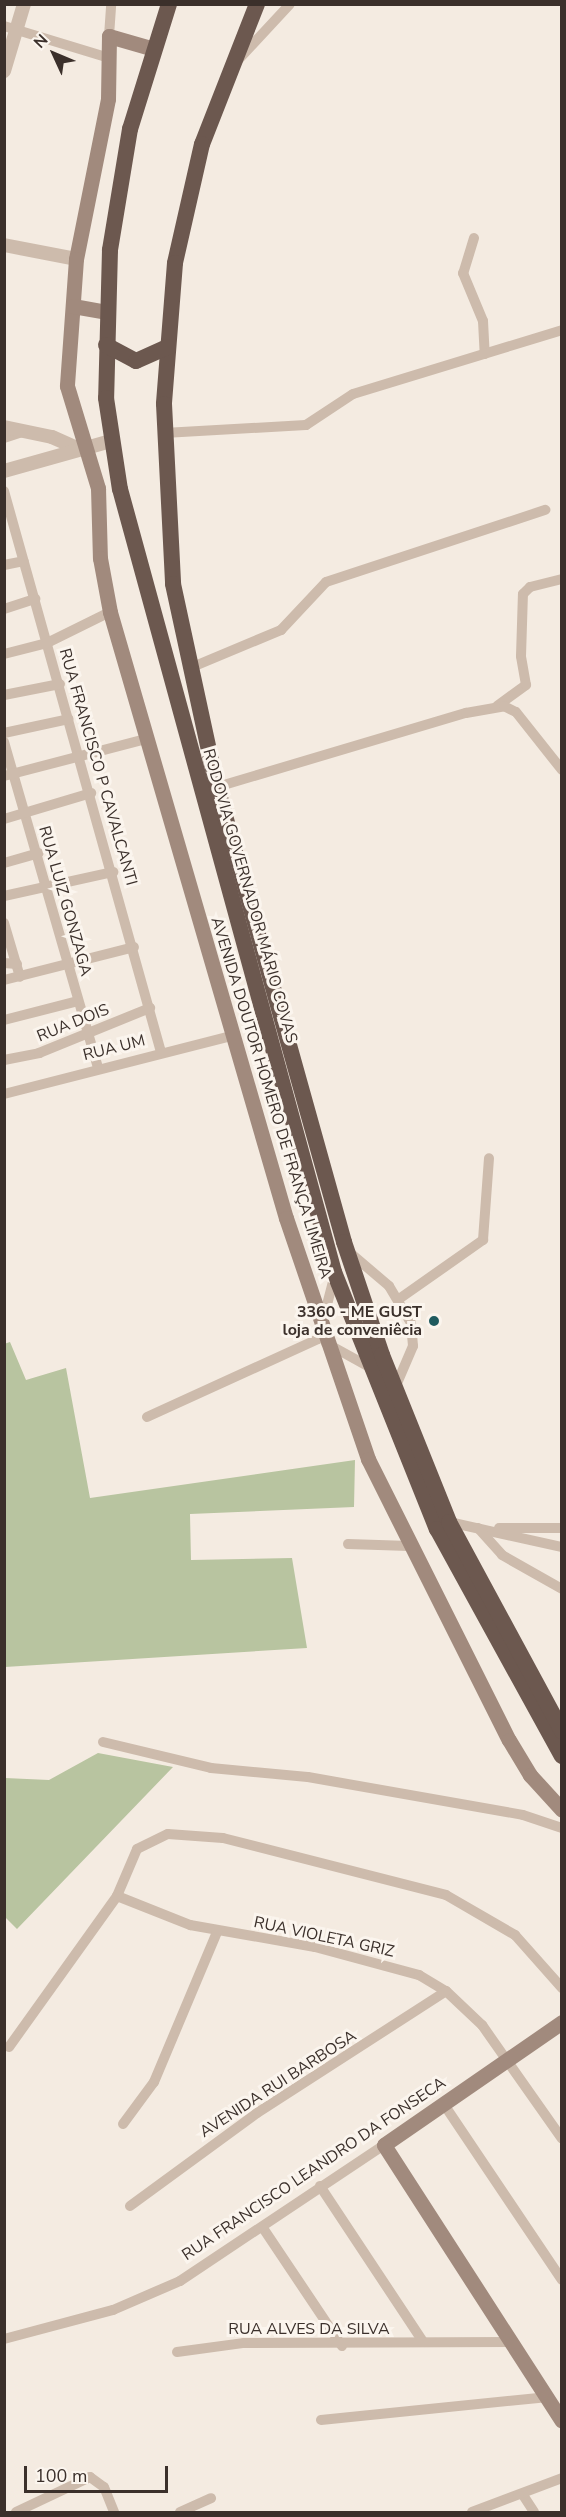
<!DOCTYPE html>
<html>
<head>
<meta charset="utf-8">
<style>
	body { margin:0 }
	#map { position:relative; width:566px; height:2517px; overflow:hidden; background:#f4ebe1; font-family:"Nunito Sans",sans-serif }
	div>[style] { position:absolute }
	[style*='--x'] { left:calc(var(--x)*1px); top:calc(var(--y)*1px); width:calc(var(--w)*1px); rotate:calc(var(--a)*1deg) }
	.green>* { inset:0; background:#b8c4a0 }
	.minor>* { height:10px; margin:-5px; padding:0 5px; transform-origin:5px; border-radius:5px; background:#cdbbac }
	.tertiary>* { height:14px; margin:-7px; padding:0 7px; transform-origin:7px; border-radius:7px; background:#cdbbac }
	.secondary>* { height:15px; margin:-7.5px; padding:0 7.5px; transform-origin:7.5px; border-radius:7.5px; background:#a18a7d }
	.trunk>* { height:16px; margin:-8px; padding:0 8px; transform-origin:8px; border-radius:8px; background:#6c584f }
	.dots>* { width:16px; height:16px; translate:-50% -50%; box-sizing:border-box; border:3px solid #fbf5ee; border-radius:50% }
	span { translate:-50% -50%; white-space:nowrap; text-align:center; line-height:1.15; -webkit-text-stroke:6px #fbf5ee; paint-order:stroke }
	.street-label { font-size:16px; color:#3b302b }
	.poi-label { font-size:16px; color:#3b302b; font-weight:700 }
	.right { translate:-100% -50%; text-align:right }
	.frame { position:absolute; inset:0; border:6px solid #3b302b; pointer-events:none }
	.north { position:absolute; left:24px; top:24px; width:60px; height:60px; -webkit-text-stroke:4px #fbf5ee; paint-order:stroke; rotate:314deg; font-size:16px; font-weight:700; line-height:24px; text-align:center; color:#3b302b }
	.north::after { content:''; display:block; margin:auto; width:21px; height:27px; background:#3b302b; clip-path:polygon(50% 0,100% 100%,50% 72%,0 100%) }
	.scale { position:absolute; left:24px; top:2466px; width:144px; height:27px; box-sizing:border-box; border:3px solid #3b302b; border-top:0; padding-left:8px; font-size:18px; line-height:21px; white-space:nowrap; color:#3b302b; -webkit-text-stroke:4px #fbf5ee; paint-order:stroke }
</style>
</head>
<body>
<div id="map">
	<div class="green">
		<i style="clip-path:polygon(10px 1342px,26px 1380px,66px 1368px,90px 1498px,355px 1460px,354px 1507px,190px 1514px,191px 1560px,292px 1558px,307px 1648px,5px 1667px,4px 1344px)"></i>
		<i style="clip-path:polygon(98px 1753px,173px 1767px,17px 1929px,5px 1917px,5px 1778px,49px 1780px)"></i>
	</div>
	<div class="minor">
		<i style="--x:4;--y:26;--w:110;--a:16.9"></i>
		<i style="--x:109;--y:36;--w:32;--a:-86"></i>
		<i style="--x:238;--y:60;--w:76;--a:-47.1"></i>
		<i style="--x:474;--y:238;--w:37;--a:107"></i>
		<i style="--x:463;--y:273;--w:52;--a:67.4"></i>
		<i style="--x:483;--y:321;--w:33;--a:87"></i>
		<i style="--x:164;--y:433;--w:142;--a:-3.2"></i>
		<i style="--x:306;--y:425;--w:56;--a:-33.4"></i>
		<i style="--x:353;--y:394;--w:219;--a:-17"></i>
		<i style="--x:4;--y:438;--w:20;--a:-18"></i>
		<i style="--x:4;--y:491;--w:583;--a:74.37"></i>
		<i style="--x:4;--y:565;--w:20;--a:-11"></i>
		<i style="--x:4;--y:609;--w:33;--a:-18"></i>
		<i style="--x:4;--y:654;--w:44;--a:-14.3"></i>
		<i style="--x:47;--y:643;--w:70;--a:-26.2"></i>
		<i style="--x:190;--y:668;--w:99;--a:-22.7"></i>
		<i style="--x:281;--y:630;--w:66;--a:-46.8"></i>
		<i style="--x:326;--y:582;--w:231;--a:-18.2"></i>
		<i style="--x:4;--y:695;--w:57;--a:-11.1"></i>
		<i style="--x:497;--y:706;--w:36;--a:-36"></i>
		<i style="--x:526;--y:685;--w:29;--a:-100"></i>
		<i style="--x:521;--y:656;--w:62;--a:-88.2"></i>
		<i style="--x:523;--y:594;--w:10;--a:-45"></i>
		<i style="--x:530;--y:587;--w:33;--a:-14"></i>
		<i style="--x:4;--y:733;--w:66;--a:-12.2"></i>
		<i style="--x:4;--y:742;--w:338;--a:73.9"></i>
		<i style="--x:4;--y:776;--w:147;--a:-14.6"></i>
		<i style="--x:217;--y:787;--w:260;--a:-16.6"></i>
		<i style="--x:466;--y:713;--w:39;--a:-10"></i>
		<i style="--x:504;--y:706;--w:13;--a:27"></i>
		<i style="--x:516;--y:712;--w:74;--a:51.6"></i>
		<i style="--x:4;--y:819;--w:91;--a:-16.6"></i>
		<i style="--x:4;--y:863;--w:36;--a:-16"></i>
		<i style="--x:4;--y:896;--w:112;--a:-12.4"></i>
		<i style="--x:4;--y:923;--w:56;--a:73.5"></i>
		<i style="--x:4;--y:963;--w:13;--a:4"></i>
		<i style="--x:4;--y:980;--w:134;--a:-14.2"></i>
		<i style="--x:4;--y:1020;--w:76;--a:-14.4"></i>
		<i style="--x:4;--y:1060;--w:36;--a:-11"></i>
		<i style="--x:39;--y:1053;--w:120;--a:-22.1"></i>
		<i style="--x:4;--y:1094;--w:235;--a:-14.3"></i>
		<i style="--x:348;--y:1251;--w:54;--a:40.5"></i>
		<i style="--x:389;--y:1286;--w:43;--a:59.3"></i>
		<i style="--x:411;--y:1323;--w:23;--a:85"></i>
		<i style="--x:413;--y:1346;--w:46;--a:113.2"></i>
		<i style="--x:399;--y:1299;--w:103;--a:-35.1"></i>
		<i style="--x:483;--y:1240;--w:82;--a:-85.8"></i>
		<i style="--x:326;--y:1343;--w:54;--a:29"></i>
		<i style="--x:147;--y:1417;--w:188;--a:-24.5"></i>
		<i style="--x:318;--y:1339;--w:63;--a:-75.3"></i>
		<i style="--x:449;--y:1522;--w:116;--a:12.5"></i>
		<i style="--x:478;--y:1528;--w:36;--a:48"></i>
		<i style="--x:502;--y:1555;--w:69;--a:29.5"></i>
		<i style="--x:499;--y:1528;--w:63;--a:0"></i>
		<i style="--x:348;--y:1544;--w:61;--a:1.9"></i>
		<i style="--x:103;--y:1742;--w:111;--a:13.5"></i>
		<i style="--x:211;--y:1768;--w:97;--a:5.3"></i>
		<i style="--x:308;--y:1777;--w:218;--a:10"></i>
		<i style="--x:523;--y:1815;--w:41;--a:18.4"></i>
		<i style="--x:117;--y:1896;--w:79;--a:21.7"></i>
		<i style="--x:190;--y:1925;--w:127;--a:10"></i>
		<i style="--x:315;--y:1947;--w:108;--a:15.1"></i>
		<i style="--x:419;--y:1975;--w:31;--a:31"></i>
		<i style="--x:446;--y:1991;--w:50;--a:43.4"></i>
		<i style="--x:482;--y:2025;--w:139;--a:54.9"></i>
		<i style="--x:9;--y:2047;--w:186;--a:-54.4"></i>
		<i style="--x:117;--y:1896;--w:51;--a:-66.9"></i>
		<i style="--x:137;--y:1849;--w:34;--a:-26"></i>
		<i style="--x:168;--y:1834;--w:55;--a:4.2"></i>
		<i style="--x:223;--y:1838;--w:230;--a:14.3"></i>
		<i style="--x:446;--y:1895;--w:80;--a:30.1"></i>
		<i style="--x:515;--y:1935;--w:71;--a:48.4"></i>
		<i style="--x:443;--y:2103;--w:213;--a:56.1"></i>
		<i style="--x:123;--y:2124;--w:52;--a:-53.6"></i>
		<i style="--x:154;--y:2082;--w:163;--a:-67.2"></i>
		<i style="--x:320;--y:2186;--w:185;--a:56.5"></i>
		<i style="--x:130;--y:2206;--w:157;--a:-36.2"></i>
		<i style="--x:257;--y:2113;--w:225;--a:-32.8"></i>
		<i style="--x:263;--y:2228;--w:142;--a:56.2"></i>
		<i style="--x:4;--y:2339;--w:113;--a:-14.9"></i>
		<i style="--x:113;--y:2310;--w:73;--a:-23.4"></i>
		<i style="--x:180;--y:2281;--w:245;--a:-33.7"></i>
		<i style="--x:177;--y:2352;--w:68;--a:-7.7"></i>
		<i style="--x:244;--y:2343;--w:269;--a:-0.2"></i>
		<i style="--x:321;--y:2420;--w:226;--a:-5.8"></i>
		<i style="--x:523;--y:2495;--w:20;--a:57"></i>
		<i style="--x:16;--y:2512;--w:82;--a:-25.3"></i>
		<i style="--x:90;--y:2477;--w:17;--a:36"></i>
		<i style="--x:104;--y:2487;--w:27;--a:68"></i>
		<i style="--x:180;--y:2512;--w:34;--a:-24"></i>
		<i style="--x:472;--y:2512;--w:96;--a:-20.7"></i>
	</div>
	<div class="tertiary">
		<i style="--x:4;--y:71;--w:70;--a:-73.4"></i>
		<i style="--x:4;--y:245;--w:73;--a:11"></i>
		<i style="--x:4;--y:427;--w:49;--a:11.8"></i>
		<i style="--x:52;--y:437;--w:30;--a:24"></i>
		<i style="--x:4;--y:471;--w:111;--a:-15.7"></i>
	</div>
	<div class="secondary">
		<i style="--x:154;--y:49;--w:47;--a:-163.9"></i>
		<i style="--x:109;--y:36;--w:63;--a:90.9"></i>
		<i style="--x:108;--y:99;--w:163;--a:101.3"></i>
		<i style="--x:76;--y:259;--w:127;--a:94.1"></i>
		<i style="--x:67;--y:386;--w:107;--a:73.1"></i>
		<i style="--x:98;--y:488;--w:70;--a:88.4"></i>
		<i style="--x:100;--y:558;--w:55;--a:79.5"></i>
		<i style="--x:110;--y:612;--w:631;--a:73.81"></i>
		<i style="--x:286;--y:1218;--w:255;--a:71.2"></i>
		<i style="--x:368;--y:1459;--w:314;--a:63.4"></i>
		<i style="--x:509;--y:1740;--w:41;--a:59"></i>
		<i style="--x:530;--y:1775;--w:47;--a:47.6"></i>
		<i style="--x:73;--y:306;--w:35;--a:10"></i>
		<i style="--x:562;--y:2022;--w:216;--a:145.4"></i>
		<i style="--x:384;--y:2145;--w:328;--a:57.2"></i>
	</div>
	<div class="trunk">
		<i style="--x:169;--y:4;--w:131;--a:107.3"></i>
		<i style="--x:130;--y:129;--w:123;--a:99.4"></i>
		<i style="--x:110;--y:250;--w:148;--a:91.5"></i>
		<i style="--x:106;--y:398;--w:92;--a:81.3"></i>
		<i style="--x:120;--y:489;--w:812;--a:74.71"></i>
		<i style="--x:334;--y:1272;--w:277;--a:68.2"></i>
		<i style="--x:437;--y:1529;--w:259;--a:61.2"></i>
		<i style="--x:257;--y:4;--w:150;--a:111.4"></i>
		<i style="--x:202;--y:144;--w:122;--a:102.8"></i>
		<i style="--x:175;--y:263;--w:141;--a:94.5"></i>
		<i style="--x:164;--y:404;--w:180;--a:87.1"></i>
		<i style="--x:173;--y:584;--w:208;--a:77.8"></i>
		<i style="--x:217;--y:787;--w:472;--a:74.4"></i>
		<i style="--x:344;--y:1242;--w:119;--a:71.4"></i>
		<i style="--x:382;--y:1355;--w:180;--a:68.1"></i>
		<i style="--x:449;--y:1522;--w:238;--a:61.6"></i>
		<i style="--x:106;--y:345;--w:34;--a:28"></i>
		<i style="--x:136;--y:361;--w:34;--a:-24"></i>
	</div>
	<div class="dots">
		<i style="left:434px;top:1321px;background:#1f5a5e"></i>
	</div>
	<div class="street-label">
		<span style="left:98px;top:767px;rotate:74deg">RUA FRANCISCO P CAVALCANTI</span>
		<span style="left:250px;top:896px;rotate:74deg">RODOVIA GOVERNADOR MÁRIO COVAS</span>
		<span style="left:65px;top:901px;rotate:74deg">RUA LUIZ GONZAGA</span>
		<span style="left:73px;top:1023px;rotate:-22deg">RUA DOIS</span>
		<span style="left:114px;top:1048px;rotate:-14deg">RUA UM</span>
		<span style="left:271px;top:1098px;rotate:73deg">AVENIDA DOUTOR HOMERO DE FRANÇA LIMEIRA</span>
		<span style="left:324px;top:1937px;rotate:12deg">RUA VIOLETA GRIZ</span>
		<span style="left:278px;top:2084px;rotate:-33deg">AVENIDA RUI BARBOSA</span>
		<span style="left:314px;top:2169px;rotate:-34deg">RUA FRANCISCO LEANDRO DA FONSECA</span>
		<span style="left:309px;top:2329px">RUA ALVES DA SILVA</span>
	</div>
	<div class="poi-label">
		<span class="right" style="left:422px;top:1321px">3360 - ME GUST<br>loja de conveniêcia</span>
	</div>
	<div class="frame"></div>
	<div class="north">N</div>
	<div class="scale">100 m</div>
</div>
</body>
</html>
